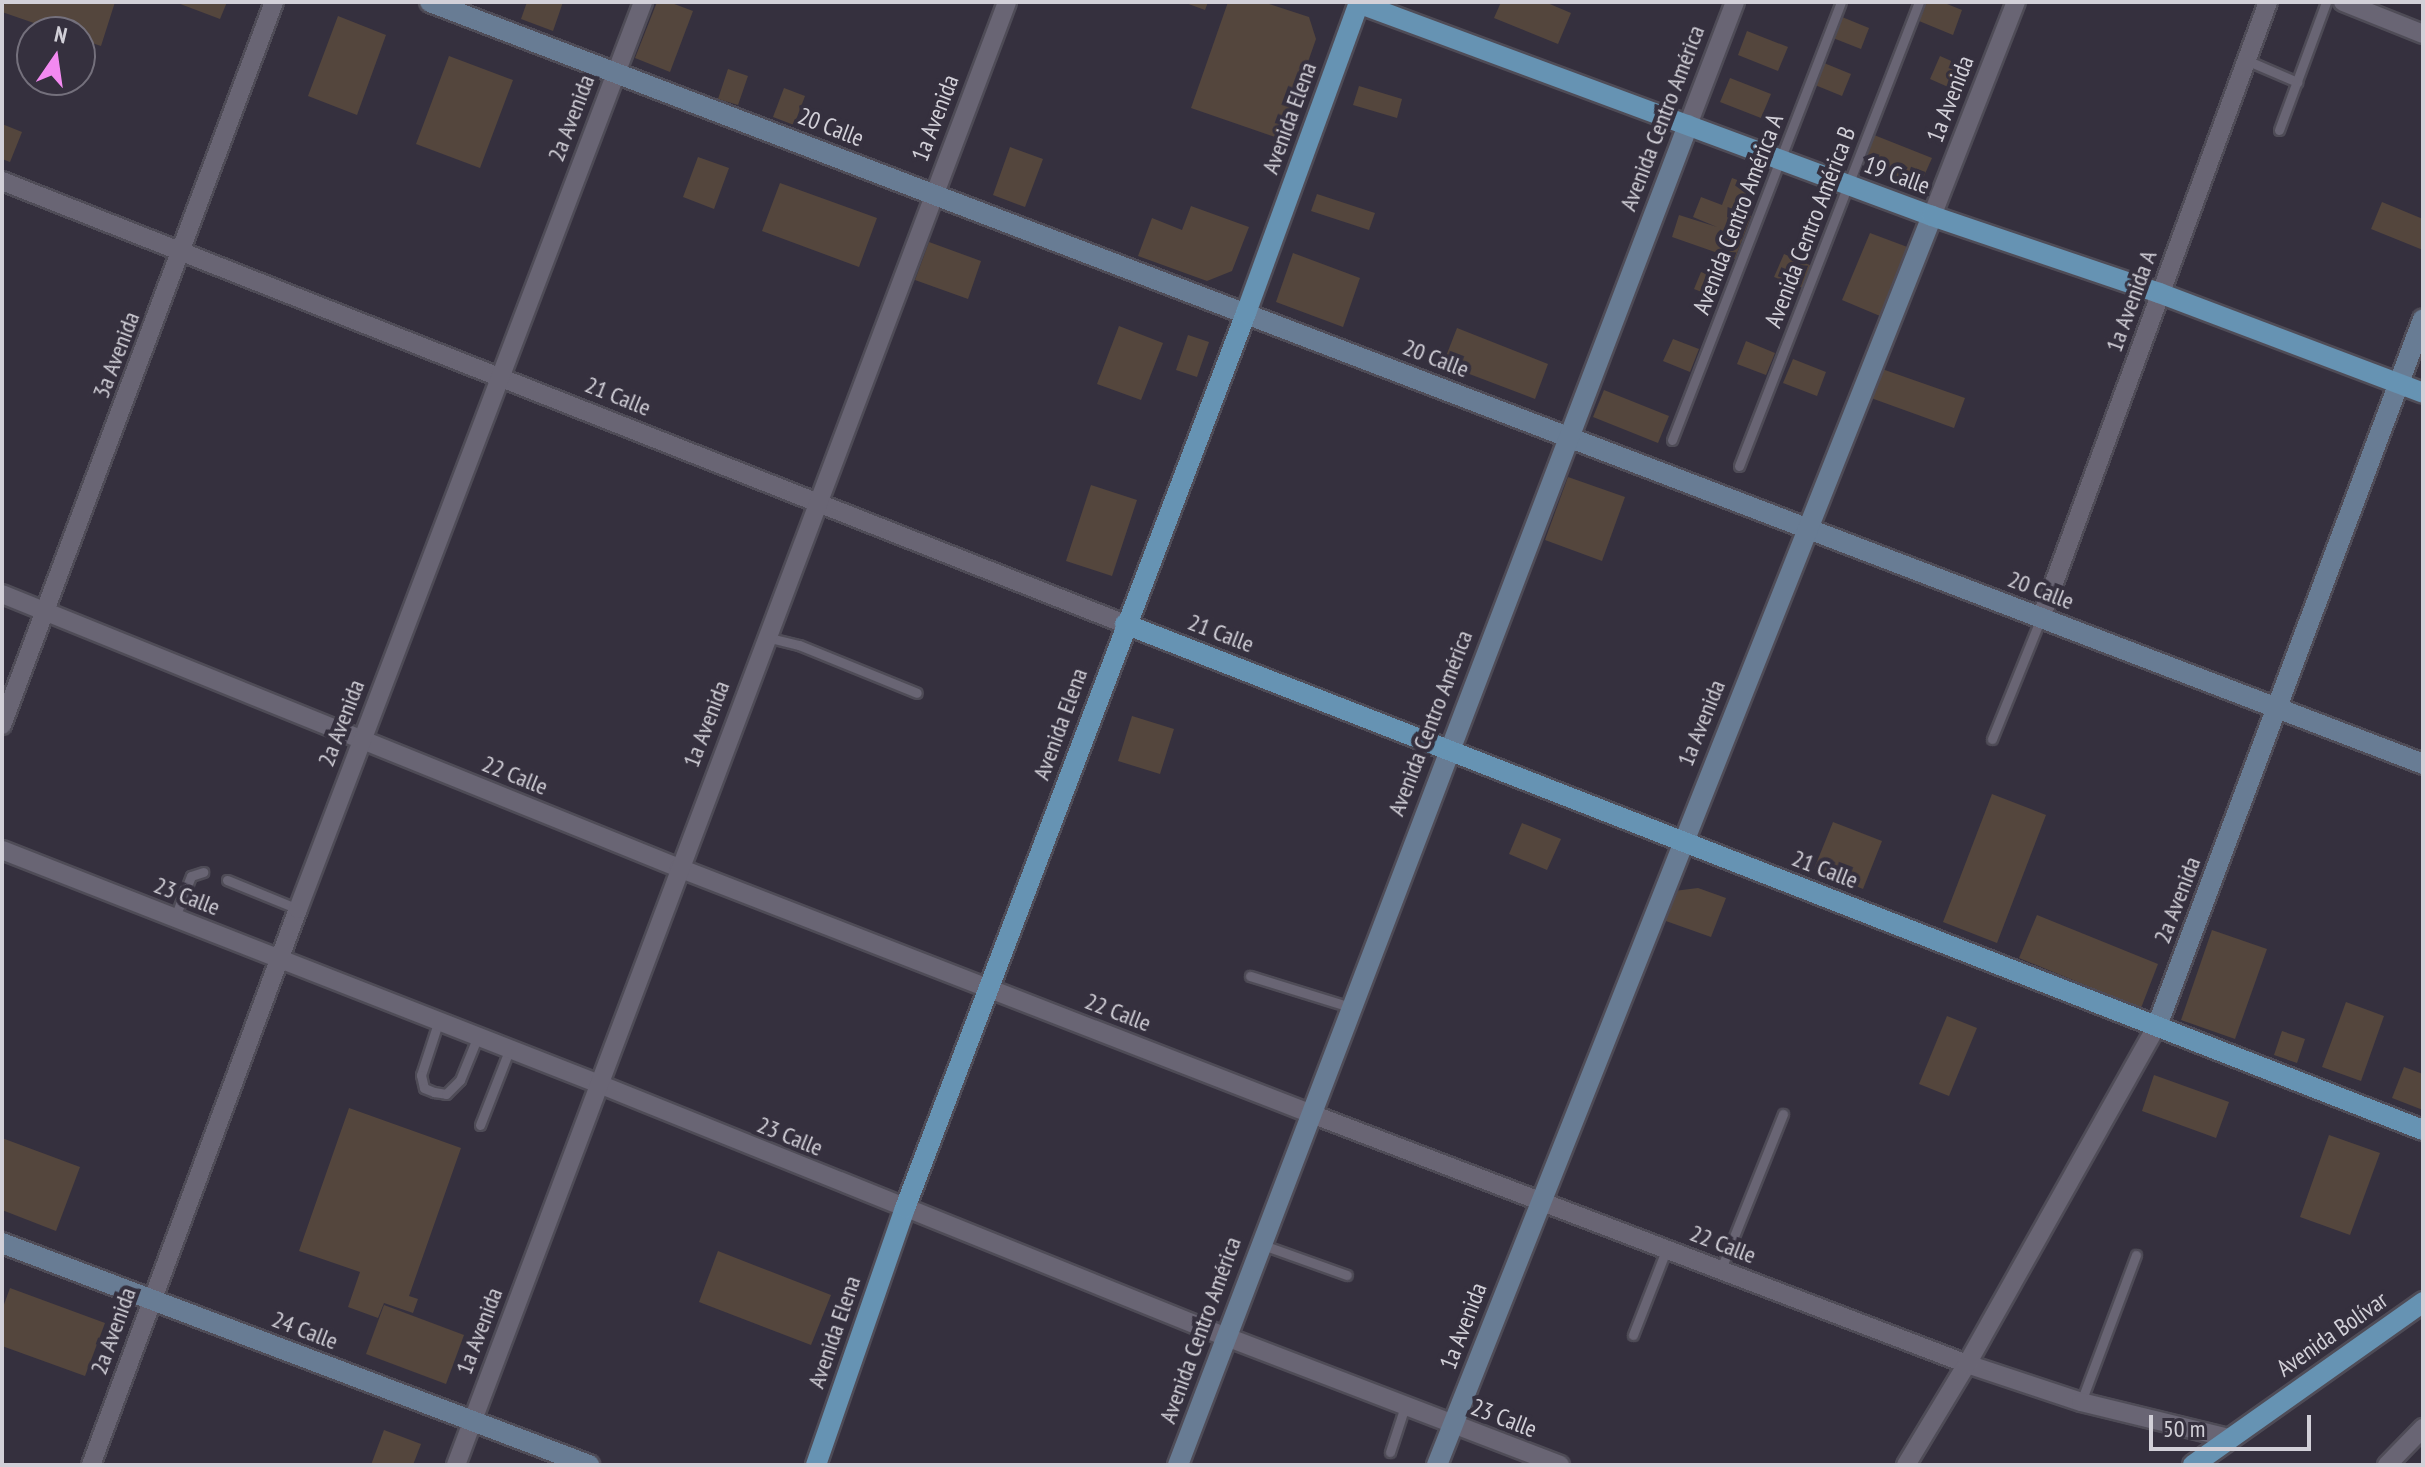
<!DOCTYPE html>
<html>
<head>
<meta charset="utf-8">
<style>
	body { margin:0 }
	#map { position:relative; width:2425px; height:1467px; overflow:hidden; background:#35303e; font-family:"PT Sans Narrow",sans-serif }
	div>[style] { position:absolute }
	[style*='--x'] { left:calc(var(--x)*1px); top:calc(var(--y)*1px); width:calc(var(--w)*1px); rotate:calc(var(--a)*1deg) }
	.building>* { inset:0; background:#54463d }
	.roads { filter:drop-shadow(2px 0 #4f4c57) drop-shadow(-2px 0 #4f4c57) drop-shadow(0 2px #4f4c57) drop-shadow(0 -2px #4f4c57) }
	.lane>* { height:9px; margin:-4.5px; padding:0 4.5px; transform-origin:4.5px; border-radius:4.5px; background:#696574 }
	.street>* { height:18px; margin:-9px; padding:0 9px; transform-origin:9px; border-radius:9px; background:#696574 }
	.secondary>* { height:20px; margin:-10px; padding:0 10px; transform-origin:10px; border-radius:10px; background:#687c94 }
	.primary>* { height:20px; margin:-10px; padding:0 10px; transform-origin:10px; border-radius:10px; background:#6693b3 }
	span { translate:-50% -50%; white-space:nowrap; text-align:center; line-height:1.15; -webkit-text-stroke:8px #35303e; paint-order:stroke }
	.street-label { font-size:24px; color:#d2d0d8 }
	.frame { position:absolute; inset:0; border:4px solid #d2d0d8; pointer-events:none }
	.north { position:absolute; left:16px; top:16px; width:80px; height:80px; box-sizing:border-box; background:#35303e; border:2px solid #74707c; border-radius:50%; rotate:13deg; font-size:22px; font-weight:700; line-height:32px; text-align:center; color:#d2d0d8 }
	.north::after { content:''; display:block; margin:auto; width:28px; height:36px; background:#f389f1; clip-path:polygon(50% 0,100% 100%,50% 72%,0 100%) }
	.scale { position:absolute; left:2149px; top:1415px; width:162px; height:36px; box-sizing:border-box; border:4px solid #d2d0d8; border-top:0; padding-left:10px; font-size:24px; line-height:28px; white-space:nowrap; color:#d2d0d8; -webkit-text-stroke:6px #35303e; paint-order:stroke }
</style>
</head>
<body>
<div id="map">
	<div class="building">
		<i style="clip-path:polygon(5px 2px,115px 2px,101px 46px,80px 39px,80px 32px,60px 32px,2px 12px)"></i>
		<i style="clip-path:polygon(175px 2px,227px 2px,220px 19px)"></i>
		<i style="clip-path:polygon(527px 2px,563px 2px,553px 31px,521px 19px)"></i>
		<i style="clip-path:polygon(657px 2px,669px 2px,693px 11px,670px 72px,635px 58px)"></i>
		<i style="clip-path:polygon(1183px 2px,1208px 2px,1205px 10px)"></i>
		<i style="clip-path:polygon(1228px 2px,1263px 2px,1309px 17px,1316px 39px,1281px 139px,1191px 108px)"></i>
		<i style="clip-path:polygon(1501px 2px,1545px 2px,1571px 13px,1558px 44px,1494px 18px)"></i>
		<i style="clip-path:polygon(1927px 2px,1942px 2px,1962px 10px,1953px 35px,1919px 21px)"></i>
		<i style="clip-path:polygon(338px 16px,386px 35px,357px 115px,308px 96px)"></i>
		<i style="clip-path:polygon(1842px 17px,1869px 28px,1861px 49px,1833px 38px)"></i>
		<i style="clip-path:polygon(1747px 31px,1788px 47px,1778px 71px,1738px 55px)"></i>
		<i style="clip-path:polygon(449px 56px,513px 80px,480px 168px,416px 144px)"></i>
		<i style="clip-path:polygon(1940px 56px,1974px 71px,1964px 94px,1930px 79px)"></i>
		<i style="clip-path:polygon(1824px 63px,1851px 74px,1842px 96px,1815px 85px)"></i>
		<i style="clip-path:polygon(728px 69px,748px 76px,738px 105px,718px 99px)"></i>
		<i style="clip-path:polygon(1730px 78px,1771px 94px,1761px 118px,1720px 102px)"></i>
		<i style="clip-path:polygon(1359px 86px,1402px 99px,1397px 118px,1353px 105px)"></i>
		<i style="clip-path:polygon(784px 88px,805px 96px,794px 125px,773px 117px)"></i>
		<i style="clip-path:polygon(2px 124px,22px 132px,10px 162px,2px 159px)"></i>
		<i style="clip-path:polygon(1874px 135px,1932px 158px,1920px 185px,1863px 162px)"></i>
		<i style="clip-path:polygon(1010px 147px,1043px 159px,1025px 207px,993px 195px)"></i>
		<i style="clip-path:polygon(698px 157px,729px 168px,714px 209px,683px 197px)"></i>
		<i style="clip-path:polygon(1732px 178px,1756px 187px,1746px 214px,1751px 216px,1735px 259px,1672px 237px,1679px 215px,1717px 227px,1693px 217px,1701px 197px,1722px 205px)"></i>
		<i style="clip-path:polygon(780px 183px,877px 218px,859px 267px,762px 231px)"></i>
		<i style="clip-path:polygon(1317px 194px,1375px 213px,1369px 230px,1311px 211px)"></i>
		<i style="clip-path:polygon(2382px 202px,2423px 219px,2423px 250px,2371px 229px)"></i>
		<i style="clip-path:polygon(1191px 206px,1249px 227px,1232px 271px,1207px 281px,1138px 256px,1152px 218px,1182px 230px)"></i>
		<i style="clip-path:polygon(1870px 233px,1910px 248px,1880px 316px,1842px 300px)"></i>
		<i style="clip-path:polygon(929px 242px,981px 261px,968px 299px,915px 280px)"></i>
		<i style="clip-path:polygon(1293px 253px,1360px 278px,1343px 327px,1276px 302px)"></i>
		<i style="clip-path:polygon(1784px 254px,1812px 266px,1803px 288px,1774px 277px)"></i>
		<i style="clip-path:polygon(1701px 272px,1724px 281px,1717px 298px,1694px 289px)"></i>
		<i style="clip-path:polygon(1119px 326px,1163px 343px,1141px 400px,1097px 384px)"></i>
		<i style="clip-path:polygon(1457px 328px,1548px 364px,1535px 399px,1443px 364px)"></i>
		<i style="clip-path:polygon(1188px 335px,1209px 342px,1197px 377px,1176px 370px)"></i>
		<i style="clip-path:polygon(1673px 339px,1699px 349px,1690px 372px,1663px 361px)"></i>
		<i style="clip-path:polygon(1746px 341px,1775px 353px,1766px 375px,1737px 364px)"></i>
		<i style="clip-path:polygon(1793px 359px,1826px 372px,1817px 396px,1783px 383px)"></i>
		<i style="clip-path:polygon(1882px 369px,1965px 398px,1954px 428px,1871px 398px)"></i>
		<i style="clip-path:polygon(1604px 390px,1669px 416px,1658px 443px,1593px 417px)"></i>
		<i style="clip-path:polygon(1568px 477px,1625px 497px,1602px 561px,1545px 540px)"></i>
		<i style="clip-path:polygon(1091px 485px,1137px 500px,1112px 576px,1066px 561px)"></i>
		<i style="clip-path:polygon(1132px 716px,1174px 729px,1160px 774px,1118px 761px)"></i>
		<i style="clip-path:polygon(1992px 794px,2046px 815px,1997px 943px,1943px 922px)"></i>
		<i style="clip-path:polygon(1833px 822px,1882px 841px,1863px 889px,1814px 869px)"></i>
		<i style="clip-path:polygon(1522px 823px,1561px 839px,1547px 870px,1509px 854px)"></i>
		<i style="clip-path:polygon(1698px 888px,1726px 898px,1711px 937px,1663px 920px,1674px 891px)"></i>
		<i style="clip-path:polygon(2037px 915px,2158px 964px,2141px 1008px,2019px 958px)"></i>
		<i style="clip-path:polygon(2212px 930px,2267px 949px,2235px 1039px,2181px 1020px)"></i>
		<i style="clip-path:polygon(2346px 1002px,2384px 1016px,2361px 1081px,2322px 1067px)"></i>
		<i style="clip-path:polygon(1947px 1016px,1977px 1028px,1949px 1096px,1919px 1084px)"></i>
		<i style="clip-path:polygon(2282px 1031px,2305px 1039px,2297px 1063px,2274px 1055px)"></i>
		<i style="clip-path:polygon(2404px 1067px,2423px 1074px,2423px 1110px,2392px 1098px)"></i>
		<i style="clip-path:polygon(2154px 1075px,2229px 1102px,2216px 1138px,2142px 1111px)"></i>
		<i style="clip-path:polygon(349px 1108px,461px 1148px,409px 1296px,418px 1299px,413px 1313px,384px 1303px,378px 1318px,348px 1307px,360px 1272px,299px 1251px)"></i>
		<i style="clip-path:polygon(2329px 1135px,2380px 1153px,2350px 1235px,2300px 1217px)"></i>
		<i style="clip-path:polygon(2px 1138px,80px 1167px,56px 1231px,2px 1210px)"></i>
		<i style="clip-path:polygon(718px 1251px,831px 1295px,811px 1345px,699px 1302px)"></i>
		<i style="clip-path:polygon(10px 1288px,105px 1323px,85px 1376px,2px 1346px,2px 1310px)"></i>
		<i style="clip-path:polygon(384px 1305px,464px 1335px,446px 1384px,366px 1354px)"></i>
		<i style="clip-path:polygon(384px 1430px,421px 1444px,413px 1465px,371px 1465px)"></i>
	</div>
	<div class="roads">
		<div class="lane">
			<i style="--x:2246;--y:60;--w:56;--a:23.3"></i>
			<i style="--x:2279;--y:130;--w:136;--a:-69.8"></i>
			<i style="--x:1672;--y:440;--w:469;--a:-68.9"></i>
			<i style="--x:1739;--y:466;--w:498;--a:-68.8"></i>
			<i style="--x:766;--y:637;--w:34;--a:14"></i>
			<i style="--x:799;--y:645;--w:127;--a:22.1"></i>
			<i style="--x:1992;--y:739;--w:131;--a:-68"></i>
			<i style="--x:227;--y:880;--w:77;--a:22.2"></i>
			<i style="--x:175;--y:917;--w:44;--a:-68.7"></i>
			<i style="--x:191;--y:876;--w:13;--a:-18"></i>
			<i style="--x:1250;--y:976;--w:105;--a:17.2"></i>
			<i style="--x:439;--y:1020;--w:58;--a:108.1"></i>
			<i style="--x:421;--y:1075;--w:13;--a:77"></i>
			<i style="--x:424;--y:1088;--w:11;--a:22"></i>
			<i style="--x:434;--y:1092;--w:12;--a:9"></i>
			<i style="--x:446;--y:1094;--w:20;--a:-45"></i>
			<i style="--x:460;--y:1080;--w:48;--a:-67.8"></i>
			<i style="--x:480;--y:1125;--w:83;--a:-68.7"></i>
			<i style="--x:1263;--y:1245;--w:89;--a:19.7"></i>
			<i style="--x:1721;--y:1269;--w:167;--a:-68.2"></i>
			<i style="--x:1633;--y:1335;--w:93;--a:-68.7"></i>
			<i style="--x:2081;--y:1402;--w:157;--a:-69.5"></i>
			<i style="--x:1390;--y:1452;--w:48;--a:-71.9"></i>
		</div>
		<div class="street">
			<i style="--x:2343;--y:2;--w:86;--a:21.8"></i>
			<i style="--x:1688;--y:125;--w:132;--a:-69.1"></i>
			<i style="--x:2;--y:181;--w:1207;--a:21.53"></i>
			<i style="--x:1932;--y:216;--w:230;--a:-68.6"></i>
			<i style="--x:2;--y:594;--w:730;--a:22.03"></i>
			<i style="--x:679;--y:868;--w:676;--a:21.25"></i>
			<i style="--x:1309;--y:1113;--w:704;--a:20.88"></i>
			<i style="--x:1967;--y:1364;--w:120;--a:18.4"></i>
			<i style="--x:2081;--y:1402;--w:152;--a:13.7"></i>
			<i style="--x:2041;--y:618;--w:656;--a:-69.77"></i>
			<i style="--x:2;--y:725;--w:772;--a:-69.38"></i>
			<i style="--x:2;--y:850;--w:641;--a:21.4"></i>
			<i style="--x:599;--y:1084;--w:674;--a:21.96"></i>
			<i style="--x:1224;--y:1336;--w:360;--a:21"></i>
			<i style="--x:91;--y:1465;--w:593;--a:-69.58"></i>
			<i style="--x:298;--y:909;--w:970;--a:-69.17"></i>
			<i style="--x:456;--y:1465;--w:1563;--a:-69.36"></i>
			<i style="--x:1906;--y:1465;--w:118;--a:-58.9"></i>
			<i style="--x:1967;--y:1364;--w:388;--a:-60.7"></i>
			<i style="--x:2387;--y:1465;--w:52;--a:-45.8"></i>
		</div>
		<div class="secondary">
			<i style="--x:430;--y:2;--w:2134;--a:20.92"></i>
			<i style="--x:2157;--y:1026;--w:755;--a:-69.38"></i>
			<i style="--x:2;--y:1243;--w:628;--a:20.72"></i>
			<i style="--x:1178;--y:1465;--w:1434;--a:-69.16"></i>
			<i style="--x:1437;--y:1465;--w:1344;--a:-68.38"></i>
		</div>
		<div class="primary">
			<i style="--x:1358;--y:3;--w:612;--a:20.36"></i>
			<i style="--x:1932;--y:216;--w:240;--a:18.7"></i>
			<i style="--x:2159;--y:293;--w:282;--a:20.7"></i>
			<i style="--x:1125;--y:624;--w:1393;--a:21.3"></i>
			<i style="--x:816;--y:1465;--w:272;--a:-70.9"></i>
			<i style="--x:905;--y:1208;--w:958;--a:-69.14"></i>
			<i style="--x:1246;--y:313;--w:331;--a:-70"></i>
			<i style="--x:2193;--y:1465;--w:282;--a:-35.3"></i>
		</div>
	</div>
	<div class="street-label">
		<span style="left:1950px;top:99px;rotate:-69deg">1a Avenida</span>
		<span style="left:571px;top:118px;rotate:-69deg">2a Avenida</span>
		<span style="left:935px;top:118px;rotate:-69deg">1a Avenida</span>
		<span style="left:1289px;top:118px;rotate:-70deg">Avenida Elena</span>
		<span style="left:1662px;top:118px;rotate:-69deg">Avenida Centro América</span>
		<span style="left:831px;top:127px;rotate:21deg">20 Calle</span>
		<span style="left:1897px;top:175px;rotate:20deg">19 Calle</span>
		<span style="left:1738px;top:214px;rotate:-69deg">Avenida Centro América A</span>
		<span style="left:1810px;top:227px;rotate:-69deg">Avenida Centro América B</span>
		<span style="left:2131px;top:301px;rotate:-70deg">1a Avenida A</span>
		<span style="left:116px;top:355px;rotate:-69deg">3a Avenida</span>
		<span style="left:1436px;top:358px;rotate:21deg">20 Calle</span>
		<span style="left:618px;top:396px;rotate:22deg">21 Calle</span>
		<span style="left:2041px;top:590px;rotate:21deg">20 Calle</span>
		<span style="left:1221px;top:633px;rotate:21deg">21 Calle</span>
		<span style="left:341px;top:723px;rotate:-69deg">2a Avenida</span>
		<span style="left:1430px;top:723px;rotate:-69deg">Avenida Centro América</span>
		<span style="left:1701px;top:723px;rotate:-68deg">1a Avenida</span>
		<span style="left:706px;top:724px;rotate:-69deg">1a Avenida</span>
		<span style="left:1060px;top:724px;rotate:-70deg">Avenida Elena</span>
		<span style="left:515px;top:775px;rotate:22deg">22 Calle</span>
		<span style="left:1825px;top:869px;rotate:21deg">21 Calle</span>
		<span style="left:187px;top:896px;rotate:21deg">23 Calle</span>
		<span style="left:2177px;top:900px;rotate:-69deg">2a Avenida</span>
		<span style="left:1118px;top:1012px;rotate:21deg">22 Calle</span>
		<span style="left:790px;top:1136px;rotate:22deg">23 Calle</span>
		<span style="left:1723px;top:1244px;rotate:21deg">22 Calle</span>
		<span style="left:1463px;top:1326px;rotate:-69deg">1a Avenida</span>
		<span style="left:305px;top:1330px;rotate:21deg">24 Calle</span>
		<span style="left:1200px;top:1330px;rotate:-70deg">Avenida Centro América</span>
		<span style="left:113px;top:1331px;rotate:-70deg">2a Avenida</span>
		<span style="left:479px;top:1331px;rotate:-69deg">1a Avenida</span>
		<span style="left:834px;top:1332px;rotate:-71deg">Avenida Elena</span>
		<span style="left:2332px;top:1334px;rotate:-35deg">Avenida Bolívar</span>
		<span style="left:1504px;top:1418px;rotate:21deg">23 Calle</span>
	</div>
	<div class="frame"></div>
	<div class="north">N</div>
	<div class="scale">50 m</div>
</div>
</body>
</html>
